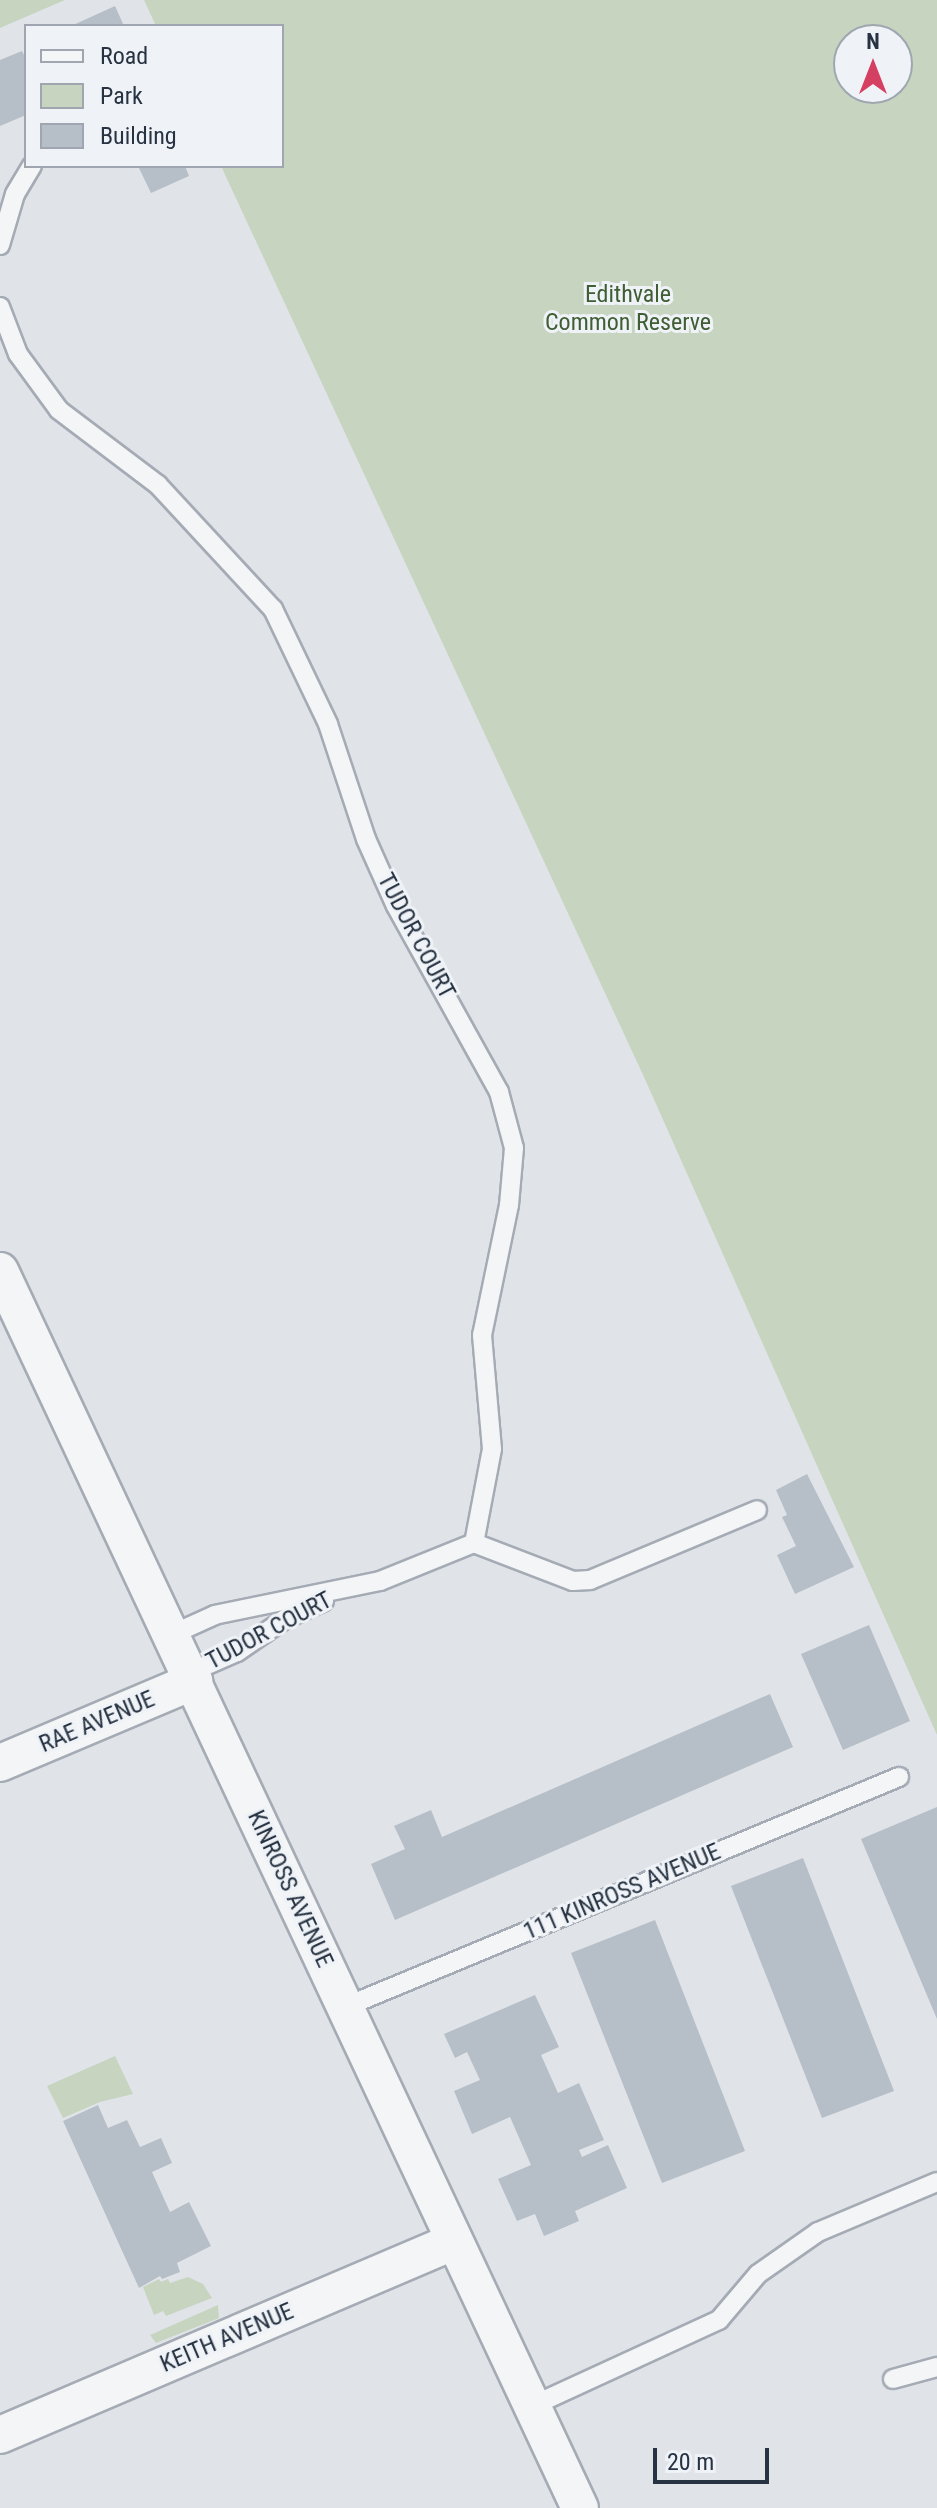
<!DOCTYPE html>
<html>
<head>
<meta charset="utf-8">
<style>
	body { margin:0 }
	#map { position:relative; width:937px; height:2508px; overflow:hidden; background:#e0e4e9; font-family:"Roboto Condensed",sans-serif }
	div>[style] { position:absolute }
	[style*='--x'] { left:calc(var(--x)*1px); top:calc(var(--y)*1px); width:calc(var(--w)*1px); rotate:calc(var(--a)*1deg) }
	.green>* { inset:0; background:#c7d4c0 }
	.building>* { inset:0; background:#b6bec7 }
	.roads { filter:drop-shadow(2px 0 #a5abb4) drop-shadow(-2px 0 #a5abb4) drop-shadow(0 2px #a5abb4) drop-shadow(0 -2px #a5abb4) }
	.lane>* { height:18px; margin:-9px; padding:0 9px; transform-origin:9px; border-radius:9px; background:#f3f5f7 }
	.street>* { height:36px; margin:-18px; padding:0 18px; transform-origin:18px; border-radius:18px; background:#f3f5f7 }
	span { translate:-50% -50%; white-space:nowrap; text-align:center; line-height:1.15; -webkit-text-stroke:6px #eff3f7; paint-order:stroke }
	.park-label { font-size:24px; color:#405e34 }
	.street-label { font-size:24px; color:#273342 }
	.legend { position:absolute; left:24px; top:24px; width:260px; height:144px; box-sizing:border-box; background:#eff3f7; border:2px solid #9fa6af; margin:0; padding:10px 14px; list-style:none; font-size:24px; color:#273342 }
	.legend li { display:flex; align-items:center; gap:16px; height:40px }
	.legend b { width:40px; border:2px solid #9fa6af }
	.north { position:absolute; left:833px; top:24px; width:80px; height:80px; box-sizing:border-box; background:#eff3f7; border:2px solid #9fa6af; border-radius:50%; rotate:0deg; font-size:22px; font-weight:700; line-height:32px; text-align:center; color:#273342 }
	.north::after { content:''; display:block; margin:auto; width:28px; height:36px; background:#d43f62; clip-path:polygon(50% 0,100% 100%,50% 72%,0 100%) }
	.scale { position:absolute; left:653px; top:2448px; width:116px; height:36px; box-sizing:border-box; border:4px solid #273342; border-top:0; padding-left:10px; font-size:24px; line-height:28px; white-space:nowrap; color:#273342; -webkit-text-stroke:6px #eff3f7; paint-order:stroke }
</style>
</head>
<body>
<div id="map">
	<div class="green">
		<i style="clip-path:polygon(0 0,65px 0,0 28px)"></i>
		<i style="clip-path:polygon(evenodd,144px 0,937px 0,937px 1735px,644px 1077px,221px 166px,282px 166px,282px 26px,156px 26px,144px 0,897px 40px,897px 88px,849px 88px,849px 40px,897px 40px)"></i>
		<i style="clip-path:polygon(115px 2056px,133px 2094px,100px 2102px,63px 2118px,47px 2086px)"></i>
		<i style="clip-path:polygon(188px 2277px,203px 2284px,212px 2298px,166px 2316px,163px 2311px,154px 2315px,143px 2287px,159px 2279px,161px 2282px,168px 2279px,170px 2283px)"></i>
		<i style="clip-path:polygon(218px 2305px,219px 2318px,156px 2343px,150px 2335px)"></i>
	</div>
	<div class="building">
		<i style="clip-path:polygon(115px 6px,124px 26px,71px 26px)"></i>
		<i style="clip-path:polygon(22px 51px,26px 59px,26px 115px,0 126px,0 60px)"></i>
		<i style="clip-path:polygon(138px 166px,185px 166px,189px 176px,151px 193px)"></i>
		<i style="clip-path:polygon(807px 1474px,854px 1567px,795px 1594px,777px 1555px,796px 1546px,782px 1517px,787px 1515px,776px 1490px)"></i>
		<i style="clip-path:polygon(869px 1625px,910px 1721px,843px 1750px,801px 1654px)"></i>
		<i style="clip-path:polygon(770px 1694px,793px 1747px,395px 1920px,371px 1864px,405px 1849px,394px 1826px,431px 1810px,442px 1837px)"></i>
		<i style="clip-path:polygon(937px 1807px,937px 2019px,861px 1839px)"></i>
		<i style="clip-path:polygon(803px 1858px,894px 2091px,822px 2118px,731px 1886px)"></i>
		<i style="clip-path:polygon(655px 1920px,745px 2151px,662px 2183px,571px 1953px)"></i>
		<i style="clip-path:polygon(535px 1995px,559px 2047px,541px 2055px,558px 2093px,579px 2083px,604px 2140px,579px 2150px,582px 2157px,608px 2145px,627px 2188px,575px 2211px,579px 2221px,544px 2236px,535px 2214px,517px 2221px,498px 2179px,531px 2165px,510px 2117px,472px 2134px,454px 2091px,480px 2080px,467px 2052px,455px 2058px,444px 2034px)"></i>
		<i style="clip-path:polygon(98px 2105px,108px 2128px,127px 2120px,140px 2147px,161px 2138px,172px 2163px,152px 2172px,170px 2212px,189px 2202px,211px 2246px,177px 2263px,180px 2272px,162px 2279px,160px 2276px,139px 2288px,63px 2121px)"></i>
	</div>
	<div class="roads">
		<div class="lane">
			<i style="--x:0;--y:245;--w:53;--a:-73.6"></i>
			<i style="--x:15;--y:194;--w:33;--a:-59"></i>
			<i style="--x:0;--y:307;--w:50;--a:69"></i>
			<i style="--x:18;--y:354;--w:69;--a:53.8"></i>
			<i style="--x:59;--y:410;--w:124;--a:37.1"></i>
			<i style="--x:158;--y:485;--w:169;--a:47.2"></i>
			<i style="--x:273;--y:609;--w:127;--a:64.4"></i>
			<i style="--x:328;--y:724;--w:121;--a:71.7"></i>
			<i style="--x:366;--y:839;--w:73;--a:65.9"></i>
			<i style="--x:396;--y:906;--w:213;--a:61"></i>
			<i style="--x:499;--y:1092;--w:58;--a:75"></i>
			<i style="--x:514;--y:1148;--w:57;--a:95"></i>
			<i style="--x:509;--y:1205;--w:133;--a:101.7"></i>
			<i style="--x:482;--y:1335;--w:114;--a:85"></i>
			<i style="--x:492;--y:1449;--w:96;--a:100.8"></i>
			<i style="--x:474;--y:1543;--w:101;--a:158"></i>
			<i style="--x:380;--y:1581;--w:168;--a:168.4"></i>
			<i style="--x:215;--y:1615;--w:46;--a:155.7"></i>
			<i style="--x:474;--y:1543;--w:106;--a:21"></i>
			<i style="--x:573;--y:1581;--w:17;--a:-3"></i>
			<i style="--x:590;--y:1580;--w:181;--a:-22.7"></i>
			<i style="--x:191;--y:1672;--w:50;--a:-23.5"></i>
			<i style="--x:237;--y:1652;--w:58;--a:-34.5"></i>
			<i style="--x:285;--y:1619;--w:43;--a:-24.8"></i>
			<i style="--x:345;--y:2007;--w:600;--a:-22.55"></i>
			<i style="--x:893;--y:2379;--w:46;--a:-15.3"></i>
			<i style="--x:532;--y:2406;--w:206;--a:-24.7"></i>
			<i style="--x:719;--y:2320;--w:60;--a:-49.7"></i>
			<i style="--x:758;--y:2274;--w:73;--a:-35"></i>
			<i style="--x:818;--y:2232;--w:129;--a:-22.8"></i>
		</div>
		<div class="street">
			<i style="--x:0;--y:1271;--w:1366;--a:64.88"></i>
			<i style="--x:0;--y:1763;--w:211;--a:-22.9"></i>
			<i style="--x:0;--y:2435;--w:494;--a:-23.1"></i>
		</div>
	</div>
	<div class="park-label">
		<span style="left:628px;top:309px">Edithvale<br>Common Reserve</span>
	</div>
	<div class="street-label">
		<span style="left:416px;top:936px;rotate:62deg">TUDOR COURT</span>
		<span style="left:269px;top:1631px;rotate:-28deg">TUDOR COURT</span>
		<span style="left:97px;top:1722px;rotate:-23deg">RAE AVENUE</span>
		<span style="left:290px;top:1889px;rotate:65deg">KINROSS AVENUE</span>
		<span style="left:622px;top:1892px;rotate:-23deg">111 KINROSS AVENUE</span>
		<span style="left:227px;top:2338px;rotate:-23deg">KEITH AVENUE</span>
	</div>
	<ul class="legend">
	<li><b style="height:10px;background:#f3f5f7"></b>Road</li>
	<li><b style="height:22px;background:#c7d4c0"></b>Park</li>
	<li><b style="height:22px;background:#b6bec7"></b>Building</li>
	</ul>
	<div class="north">N</div>
	<div class="scale">20 m</div>
</div>
</body>
</html>
